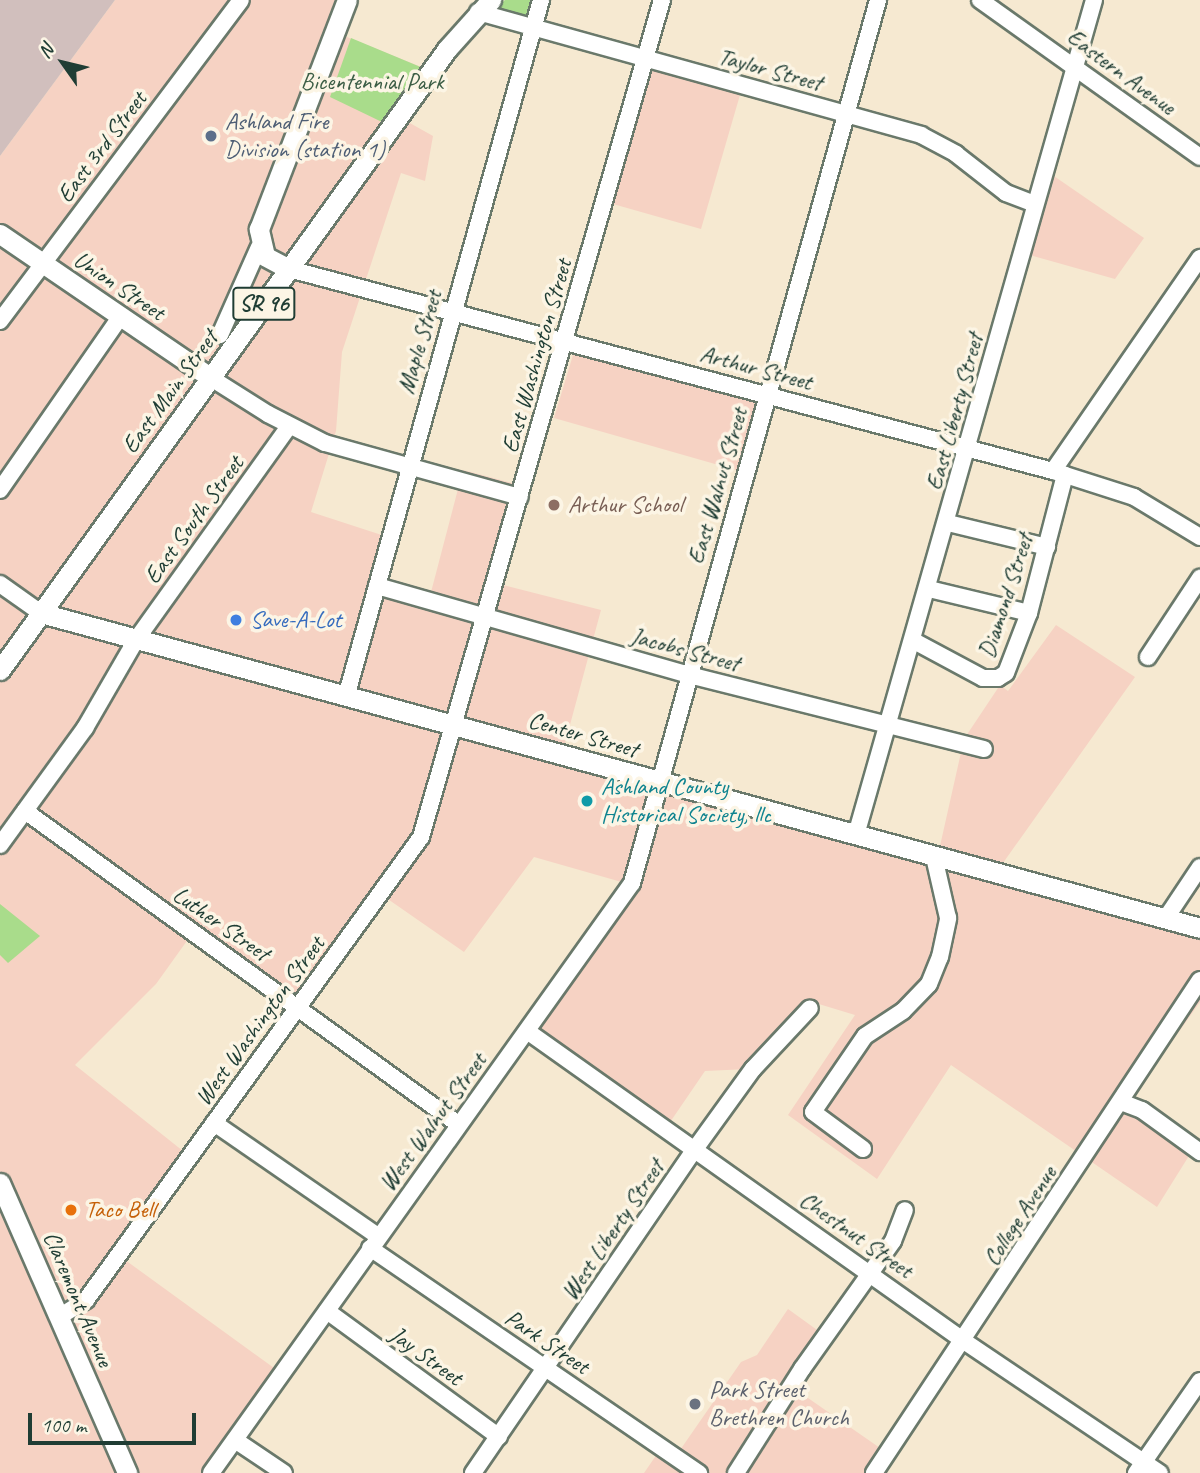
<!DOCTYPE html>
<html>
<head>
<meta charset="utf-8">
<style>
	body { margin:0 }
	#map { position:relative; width:1200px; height:1473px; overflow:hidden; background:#f6e9d1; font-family:Caveat,sans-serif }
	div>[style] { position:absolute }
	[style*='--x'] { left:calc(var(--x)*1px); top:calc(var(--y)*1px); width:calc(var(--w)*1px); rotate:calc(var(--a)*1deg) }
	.built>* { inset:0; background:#f6d2c3 }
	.industrial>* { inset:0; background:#d1bfbd }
	.green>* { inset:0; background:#a9dc8b }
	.roads { filter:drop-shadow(2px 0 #6a796b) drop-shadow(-2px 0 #6a796b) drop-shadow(0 2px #6a796b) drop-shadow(0 -2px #6a796b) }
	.minor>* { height:16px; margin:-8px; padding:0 8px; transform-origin:8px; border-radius:8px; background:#fff }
	.major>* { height:19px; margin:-9.5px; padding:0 9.5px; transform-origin:9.5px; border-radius:9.5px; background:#fff }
	.dots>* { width:19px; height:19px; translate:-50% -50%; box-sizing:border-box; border:4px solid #fcf5e5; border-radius:50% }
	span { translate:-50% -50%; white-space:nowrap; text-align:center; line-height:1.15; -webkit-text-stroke:7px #fcf5e5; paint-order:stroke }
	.shield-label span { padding:2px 5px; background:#fcf5e5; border:2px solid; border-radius:5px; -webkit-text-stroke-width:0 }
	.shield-label { font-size:23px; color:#1f3d34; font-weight:700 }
	.street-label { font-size:24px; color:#1f3d34 }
	.park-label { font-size:24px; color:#3b5d45 }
	.service-label { font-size:24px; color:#4e5e75 }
	.left { translate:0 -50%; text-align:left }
	.education-label { font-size:24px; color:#785e54 }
	.shop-label { font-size:24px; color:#366cbe }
	.culture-label { font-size:24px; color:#0d838f }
	.food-label { font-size:24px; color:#c56008 }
	.worship-label { font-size:24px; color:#5b616d }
	.north { position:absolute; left:28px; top:28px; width:70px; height:70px; -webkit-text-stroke:5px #fcf5e5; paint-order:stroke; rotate:304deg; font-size:19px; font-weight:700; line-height:28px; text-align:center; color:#1f3d34 }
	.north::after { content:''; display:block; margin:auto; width:24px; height:32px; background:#1f3d34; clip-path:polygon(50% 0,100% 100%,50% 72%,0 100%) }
	.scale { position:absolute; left:28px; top:1413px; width:168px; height:32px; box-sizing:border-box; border:4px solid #1f3d34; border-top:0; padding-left:9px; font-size:21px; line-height:24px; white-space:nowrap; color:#1f3d34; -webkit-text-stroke:5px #fcf5e5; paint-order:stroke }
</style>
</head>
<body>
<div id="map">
	<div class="built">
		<i style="clip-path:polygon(115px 0,354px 0,342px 35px,441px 75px,408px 122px,433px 136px,425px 181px,401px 173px,342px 352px,336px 431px,311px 512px,397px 540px,384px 582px,430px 596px,463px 470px,531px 488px,503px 585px,601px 610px,564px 747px,940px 846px,964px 739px,1000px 685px,1008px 691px,1056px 625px,1135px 677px,1003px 863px,1200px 916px,1200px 1002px,1127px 1105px,1192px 1151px,1157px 1207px,951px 1065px,877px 1179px,788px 1115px,855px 1015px,809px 1001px,748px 1069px,705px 1071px,664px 1131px,524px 1031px,632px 885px,534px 857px,464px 952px,382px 895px,300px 1006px,194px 931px,156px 984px,75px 1065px,193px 1159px,121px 1257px,281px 1373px,209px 1473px,0 1473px,0 156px)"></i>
		<i style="clip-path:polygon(647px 60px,742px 88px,701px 229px,606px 202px)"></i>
		<i style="clip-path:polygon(1048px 172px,1144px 238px,1115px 279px,1026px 254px)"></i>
		<i style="clip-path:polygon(576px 345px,764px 399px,743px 472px,554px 418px)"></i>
		<i style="clip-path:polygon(788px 1309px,831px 1340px,795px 1389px,893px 1457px,882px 1473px,644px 1473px,664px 1444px,678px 1453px,741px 1362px,757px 1355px)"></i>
	</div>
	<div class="industrial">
		<i style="clip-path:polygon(0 0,115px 0,0 156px)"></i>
	</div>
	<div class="green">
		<i style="clip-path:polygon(505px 0,543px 0,536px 24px,497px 13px,494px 8px)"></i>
		<i style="clip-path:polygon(351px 38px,423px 68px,382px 122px,330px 97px)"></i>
		<i style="clip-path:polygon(0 904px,40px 936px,8px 963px,0 955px)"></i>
	</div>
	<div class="roads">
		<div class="minor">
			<i style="--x:980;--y:0;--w:270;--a:35.5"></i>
			<i style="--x:478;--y:12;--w:460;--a:15.5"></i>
			<i style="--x:921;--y:135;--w:40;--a:28"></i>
			<i style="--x:956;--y:154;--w:63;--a:38"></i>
			<i style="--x:1006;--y:193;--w:31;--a:21"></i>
			<i style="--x:289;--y:269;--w:790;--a:14.81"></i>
			<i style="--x:1053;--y:471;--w:85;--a:17.8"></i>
			<i style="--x:1134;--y:497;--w:77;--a:31.2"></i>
			<i style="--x:0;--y:321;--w:401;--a:-53.1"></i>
			<i style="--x:220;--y:335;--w:96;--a:-66.1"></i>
			<i style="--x:211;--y:378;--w:67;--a:32.3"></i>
			<i style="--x:268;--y:414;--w:64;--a:27"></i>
			<i style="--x:325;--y:443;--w:202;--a:15.5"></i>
			<i style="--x:1053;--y:471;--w:259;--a:-55.4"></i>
			<i style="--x:0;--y:490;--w:212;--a:-55.2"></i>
			<i style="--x:948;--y:523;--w:102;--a:13.6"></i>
			<i style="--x:0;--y:584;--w:50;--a:35.3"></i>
			<i style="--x:377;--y:586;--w:324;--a:15.9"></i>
			<i style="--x:689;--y:675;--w:304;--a:14.1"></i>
			<i style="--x:929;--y:589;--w:103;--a:13.5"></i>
			<i style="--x:914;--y:641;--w:78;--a:28.2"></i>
			<i style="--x:983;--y:678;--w:15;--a:0"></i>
			<i style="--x:998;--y:678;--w:9;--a:-32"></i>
			<i style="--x:1006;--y:673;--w:64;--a:-69"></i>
			<i style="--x:1029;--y:613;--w:143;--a:-75.4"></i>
			<i style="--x:1148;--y:657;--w:95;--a:-56.6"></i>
			<i style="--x:346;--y:697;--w:724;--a:-74.37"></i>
			<i style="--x:25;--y:811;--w:534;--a:35.86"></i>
			<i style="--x:856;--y:835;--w:868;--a:-74.09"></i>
			<i style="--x:0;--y:845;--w:145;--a:-54"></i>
			<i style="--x:85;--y:728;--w:102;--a:-59.9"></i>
			<i style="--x:136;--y:640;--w:263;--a:-54.4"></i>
			<i style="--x:1166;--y:918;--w:61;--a:-56.3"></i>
			<i style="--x:527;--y:1031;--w:536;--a:35.35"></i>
			<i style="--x:964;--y:1341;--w:236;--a:34"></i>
			<i style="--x:1121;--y:1102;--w:22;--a:21"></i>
			<i style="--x:1142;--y:1110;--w:72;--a:35.9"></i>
			<i style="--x:214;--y:1123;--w:199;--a:34.6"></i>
			<i style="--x:863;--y:1149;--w:62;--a:-143.5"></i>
			<i style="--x:813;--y:1112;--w:92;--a:-55.6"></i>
			<i style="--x:865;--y:1036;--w:45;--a:-33.3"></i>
			<i style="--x:903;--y:1011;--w:37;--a:-46"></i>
			<i style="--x:929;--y:984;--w:29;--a:-68"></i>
			<i style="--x:940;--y:957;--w:40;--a:-78"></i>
			<i style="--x:948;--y:918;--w:63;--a:-102.9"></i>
			<i style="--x:370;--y:1248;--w:399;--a:34.4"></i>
			<i style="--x:327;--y:1311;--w:213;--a:36.2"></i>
			<i style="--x:59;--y:1317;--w:32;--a:-32"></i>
			<i style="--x:86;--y:1300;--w:571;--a:-54.11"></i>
			<i style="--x:421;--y:837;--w:871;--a:-73.94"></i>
			<i style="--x:235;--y:1440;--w:59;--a:34"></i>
			<i style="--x:211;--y:1473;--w:725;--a:-54.49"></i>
			<i style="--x:632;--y:883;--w:917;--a:-74.43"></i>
			<i style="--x:473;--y:1473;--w:393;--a:-55.6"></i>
			<i style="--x:695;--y:1149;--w:99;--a:-54.1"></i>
			<i style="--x:753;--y:1069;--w:83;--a:-46.9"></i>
			<i style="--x:736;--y:1473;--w:123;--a:-57.6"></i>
			<i style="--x:802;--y:1369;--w:157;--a:-54.6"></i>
			<i style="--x:893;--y:1241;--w:33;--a:-69"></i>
			<i style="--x:874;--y:1473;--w:591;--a:-56.53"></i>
			<i style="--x:1136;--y:1473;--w:112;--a:-55.2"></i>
		</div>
		<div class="major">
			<i style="--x:0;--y:234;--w:255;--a:34.3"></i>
			<i style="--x:289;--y:269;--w:27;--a:-152"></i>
			<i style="--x:265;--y:256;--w:28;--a:-103"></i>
			<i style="--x:259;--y:229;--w:245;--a:-69"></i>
			<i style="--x:41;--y:613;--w:1201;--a:15.2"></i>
			<i style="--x:0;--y:670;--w:765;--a:-54.25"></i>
			<i style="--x:447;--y:49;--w:66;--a:-48.1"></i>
			<i style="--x:0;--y:1183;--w:317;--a:66.3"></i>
		</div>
	</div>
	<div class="dots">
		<i style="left:211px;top:136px;background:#5c6f8a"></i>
		<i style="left:554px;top:505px;background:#8d6e63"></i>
		<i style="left:236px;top:620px;background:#3f7fe0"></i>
		<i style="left:587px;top:801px;background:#0f9aa8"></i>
		<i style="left:71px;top:1210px;background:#e8710a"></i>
		<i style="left:695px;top:1404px;background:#6b7280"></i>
	</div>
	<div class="shield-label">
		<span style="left:264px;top:304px">SR 96</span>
	</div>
	<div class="street-label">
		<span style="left:770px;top:70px;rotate:15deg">Taylor Street</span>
		<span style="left:1121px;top:72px;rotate:36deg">Eastern Avenue</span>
		<span style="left:102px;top:147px;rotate:-53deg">East 3rd Street</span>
		<span style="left:119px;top:286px;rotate:34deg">Union Street</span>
		<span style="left:420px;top:342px;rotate:-74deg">Maple Street</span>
		<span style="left:537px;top:356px;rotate:-74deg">East Washington Street</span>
		<span style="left:756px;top:368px;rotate:15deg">Arthur Street</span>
		<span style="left:170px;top:392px;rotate:-54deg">East Main Street</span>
		<span style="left:955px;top:412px;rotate:-75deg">East Liberty Street</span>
		<span style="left:718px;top:486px;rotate:-74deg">East Walnut Street</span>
		<span style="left:194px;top:520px;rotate:-54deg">East South Street</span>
		<span style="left:1006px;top:596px;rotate:-72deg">Diamond Street</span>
		<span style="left:685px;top:650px;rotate:15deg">Jacobs Street</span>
		<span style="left:583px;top:735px;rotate:16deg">Center Street</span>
		<span style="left:221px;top:924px;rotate:35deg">Luther Street</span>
		<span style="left:260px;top:1021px;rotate:-54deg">West Washington Street</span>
		<span style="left:433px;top:1122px;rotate:-54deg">West Walnut Street</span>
		<span style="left:1020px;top:1216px;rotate:-57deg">College Avenue</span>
		<span style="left:613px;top:1230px;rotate:-56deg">West Liberty Street</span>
		<span style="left:856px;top:1235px;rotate:35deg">Chestnut Street</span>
		<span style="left:78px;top:1299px;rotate:67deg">Claremont Avenue</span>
		<span style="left:547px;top:1342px;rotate:34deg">Park Street</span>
		<span style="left:426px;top:1356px;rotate:36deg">Jay Street</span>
	</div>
	<div class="park-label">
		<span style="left:372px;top:82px">Bicentennial Park</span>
	</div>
	<div class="service-label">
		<span class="left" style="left:225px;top:136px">Ashland Fire<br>Division (station 1)</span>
	</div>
	<div class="education-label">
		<span class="left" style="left:568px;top:505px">Arthur School</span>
	</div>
	<div class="shop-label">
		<span class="left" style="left:250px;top:620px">Save-A-Lot</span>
	</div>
	<div class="culture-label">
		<span class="left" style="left:601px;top:801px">Ashland County<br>Historical Society, llc</span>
	</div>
	<div class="food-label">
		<span class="left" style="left:85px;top:1210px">Taco Bell</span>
	</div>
	<div class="worship-label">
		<span class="left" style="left:709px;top:1404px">Park Street<br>Brethren Church</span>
	</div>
	<div class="north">N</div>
	<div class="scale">100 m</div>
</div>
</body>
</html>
